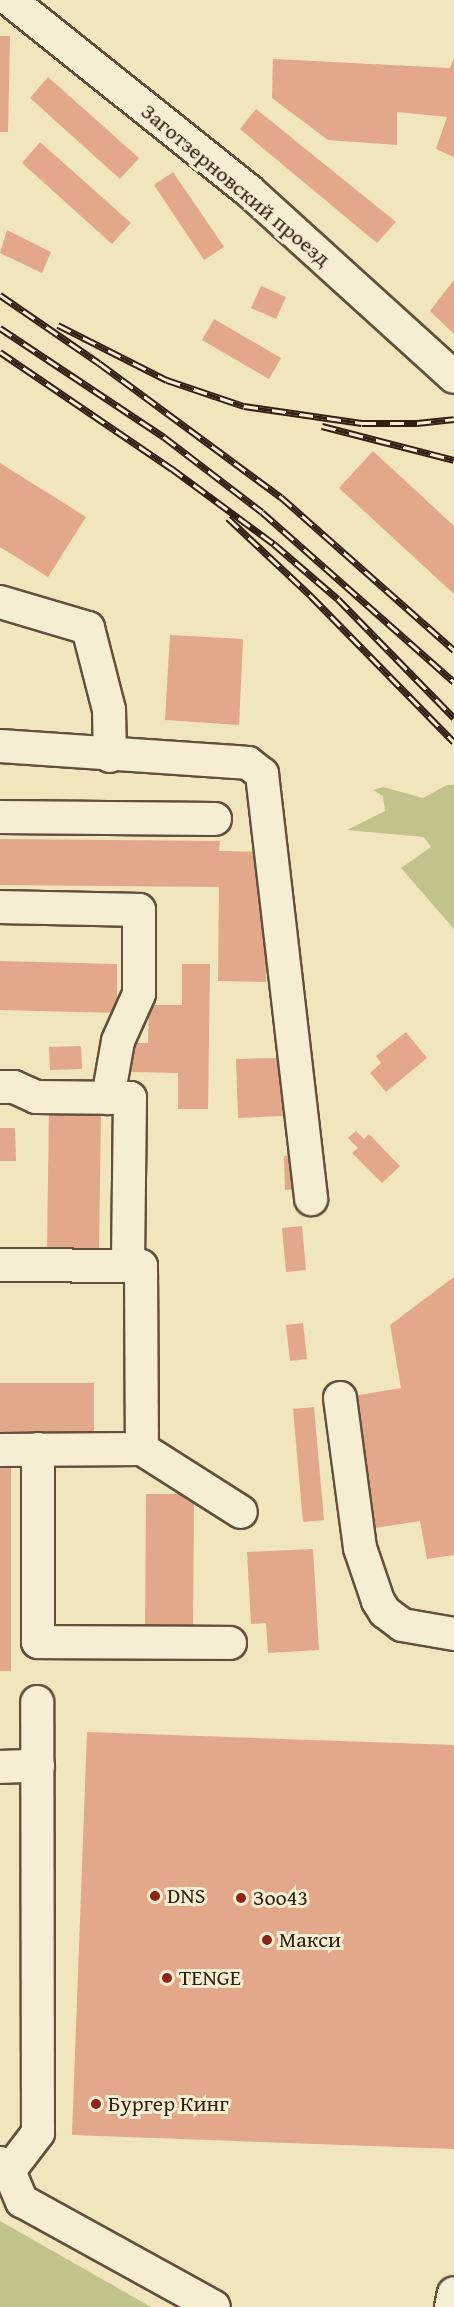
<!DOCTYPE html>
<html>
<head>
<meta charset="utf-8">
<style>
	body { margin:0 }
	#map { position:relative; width:454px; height:2307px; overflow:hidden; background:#f0e5bc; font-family:"Gentium Book Plus",serif }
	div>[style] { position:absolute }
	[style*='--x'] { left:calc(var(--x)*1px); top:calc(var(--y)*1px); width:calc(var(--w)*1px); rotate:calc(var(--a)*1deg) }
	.green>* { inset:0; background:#c1c28c }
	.building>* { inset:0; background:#e3a78a }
	.roads { filter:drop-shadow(2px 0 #62503c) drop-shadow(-2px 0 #62503c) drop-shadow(0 2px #62503c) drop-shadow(0 -2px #62503c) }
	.minor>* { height:32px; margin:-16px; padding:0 16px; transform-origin:16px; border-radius:16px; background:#f5eed3 }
	.rail>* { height:7px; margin-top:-3.5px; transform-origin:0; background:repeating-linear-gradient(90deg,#f5eed3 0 14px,#331f11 0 28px); box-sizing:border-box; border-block:2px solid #331f11 }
	.dots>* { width:16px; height:16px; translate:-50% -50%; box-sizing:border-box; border:3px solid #f5eed3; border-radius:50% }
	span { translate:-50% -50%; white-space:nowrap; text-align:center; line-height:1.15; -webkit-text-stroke:6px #f5eed3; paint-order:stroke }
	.street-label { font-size:22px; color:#331f11 }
	.poi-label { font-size:22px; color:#331f11 }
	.left { translate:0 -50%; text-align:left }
</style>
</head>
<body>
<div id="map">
	<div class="green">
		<i style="clip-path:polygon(447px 785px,454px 785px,454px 929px,401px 868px,431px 847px,424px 837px,347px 830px,385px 811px,383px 796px,373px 790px,383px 787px,423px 798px)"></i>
		<i style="clip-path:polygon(0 2221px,151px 2307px,0 2307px)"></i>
	</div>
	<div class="building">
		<i style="clip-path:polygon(0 36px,10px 36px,8px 132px,0 132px)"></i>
		<i style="clip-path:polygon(454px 58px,454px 157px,436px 149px,447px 117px,397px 112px,397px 145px,328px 140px,272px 98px,273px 59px,450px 68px)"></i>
		<i style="clip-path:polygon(48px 77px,139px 158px,120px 179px,30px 98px)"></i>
		<i style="clip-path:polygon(256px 109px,396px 222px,377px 243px,240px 129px)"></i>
		<i style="clip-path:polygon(40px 142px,131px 223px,112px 244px,22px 163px)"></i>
		<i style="clip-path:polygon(173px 172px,224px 247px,204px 260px,154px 185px)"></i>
		<i style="clip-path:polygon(7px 230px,51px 252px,42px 273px,0 253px)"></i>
		<i style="clip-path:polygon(454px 280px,454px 334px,430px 311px)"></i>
		<i style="clip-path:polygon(261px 286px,286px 297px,276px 319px,251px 308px)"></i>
		<i style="clip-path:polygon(214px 319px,281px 358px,269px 379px,202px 340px)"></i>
		<i style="clip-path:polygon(373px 451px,454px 526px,454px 594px,339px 488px)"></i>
		<i style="clip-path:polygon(0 463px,86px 517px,48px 577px,0 547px)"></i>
		<i style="clip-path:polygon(170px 635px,243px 639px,239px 725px,165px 720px)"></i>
		<i style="clip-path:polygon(0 839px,220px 841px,219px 851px,267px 852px,266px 982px,218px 981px,219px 887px,0 885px)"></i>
		<i style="clip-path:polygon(0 961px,117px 964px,117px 1013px,0 1010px)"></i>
		<i style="clip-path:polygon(182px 964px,210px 964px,208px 1109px,178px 1109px,178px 1073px,131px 1072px,131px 1043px,148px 1043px,149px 1005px,182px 1005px)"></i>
		<i style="clip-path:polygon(406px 1032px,427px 1058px,386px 1092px,370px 1073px,381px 1063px,376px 1056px)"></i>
		<i style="clip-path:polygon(81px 1046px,82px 1069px,50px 1070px,49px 1047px)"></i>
		<i style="clip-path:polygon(281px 1058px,283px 1116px,238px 1118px,236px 1059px)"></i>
		<i style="clip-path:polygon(49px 1112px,101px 1113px,99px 1249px,47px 1249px)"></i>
		<i style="clip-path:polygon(0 1128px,15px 1128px,16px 1161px,0 1161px)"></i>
		<i style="clip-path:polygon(356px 1131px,364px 1139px,369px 1134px,400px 1166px,382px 1183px,352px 1153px,358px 1148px,348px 1138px)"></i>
		<i style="clip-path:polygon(295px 1155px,296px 1189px,285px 1190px,284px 1156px)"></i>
		<i style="clip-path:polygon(302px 1226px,306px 1270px,286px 1272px,282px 1228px)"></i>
		<i style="clip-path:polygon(454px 1277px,454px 1555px,427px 1559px,420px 1521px,375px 1528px,353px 1396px,401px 1388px,390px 1325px)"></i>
		<i style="clip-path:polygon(303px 1323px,307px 1359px,290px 1361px,286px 1325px)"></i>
		<i style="clip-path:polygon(0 1383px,94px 1383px,94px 1432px,0 1432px)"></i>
		<i style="clip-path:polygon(314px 1407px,324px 1520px,303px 1522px,293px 1409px)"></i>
		<i style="clip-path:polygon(11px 1462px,11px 1671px,0 1671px,0 1463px)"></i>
		<i style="clip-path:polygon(146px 1494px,194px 1494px,193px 1634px,145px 1634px)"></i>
		<i style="clip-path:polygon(313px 1549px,319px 1650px,268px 1653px,266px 1623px,251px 1624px,247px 1552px)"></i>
		<i style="clip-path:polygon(87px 1732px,454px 1745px,454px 2149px,72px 2135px)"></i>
	</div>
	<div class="roads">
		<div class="minor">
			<i style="--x:10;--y:0;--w:305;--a:38.6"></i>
			<i style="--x:248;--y:190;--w:278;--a:42.2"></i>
			<i style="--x:0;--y:602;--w:92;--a:16.5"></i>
			<i style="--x:88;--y:628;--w:85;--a:75.6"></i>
			<i style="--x:109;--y:710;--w:46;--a:88.8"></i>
			<i style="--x:0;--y:746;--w:236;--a:3.9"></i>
			<i style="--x:235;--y:762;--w:13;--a:4"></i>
			<i style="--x:248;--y:763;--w:18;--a:38"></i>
			<i style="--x:262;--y:774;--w:428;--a:83.4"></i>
			<i style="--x:0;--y:817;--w:215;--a:0.5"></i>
			<i style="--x:0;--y:907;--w:139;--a:1.2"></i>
			<i style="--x:139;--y:910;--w:84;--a:90"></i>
			<i style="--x:139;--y:994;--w:51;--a:114.1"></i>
			<i style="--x:118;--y:1041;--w:58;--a:100"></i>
			<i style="--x:0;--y:1087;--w:14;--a:0"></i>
			<i style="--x:14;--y:1087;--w:24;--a:24"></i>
			<i style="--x:36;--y:1097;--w:94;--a:0.6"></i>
			<i style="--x:130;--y:1098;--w:168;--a:90.7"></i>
			<i style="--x:0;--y:1265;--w:141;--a:0.4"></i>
			<i style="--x:141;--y:1266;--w:183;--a:89.7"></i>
			<i style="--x:340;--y:1398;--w:151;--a:82.4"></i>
			<i style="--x:360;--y:1548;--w:56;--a:71.2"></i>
			<i style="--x:378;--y:1601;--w:13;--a:58"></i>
			<i style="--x:385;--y:1612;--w:21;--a:37"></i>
			<i style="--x:402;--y:1625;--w:53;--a:9.8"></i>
			<i style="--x:38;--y:1449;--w:193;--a:90"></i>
			<i style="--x:38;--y:1642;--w:192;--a:0.3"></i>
			<i style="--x:0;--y:1450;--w:142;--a:-0.4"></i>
			<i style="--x:142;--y:1449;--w:117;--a:32.5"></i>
			<i style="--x:0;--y:1767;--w:38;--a:-2"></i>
			<i style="--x:0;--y:2163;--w:12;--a:42"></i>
			<i style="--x:9;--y:2171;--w:33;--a:67"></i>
			<i style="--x:22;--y:2201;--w:219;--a:28.9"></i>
			<i style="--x:9;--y:2171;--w:48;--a:-52.7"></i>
			<i style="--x:38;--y:2133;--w:431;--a:-90.1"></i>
			<i style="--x:451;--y:2307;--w:14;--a:-78"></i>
		</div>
	</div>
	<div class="rail">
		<i style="--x:0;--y:295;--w:120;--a:34.5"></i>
		<i style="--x:99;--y:363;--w:226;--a:36.4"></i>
		<i style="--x:281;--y:497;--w:231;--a:41.5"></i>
		<i style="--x:58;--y:325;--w:122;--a:26.8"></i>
		<i style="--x:167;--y:380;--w:81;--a:18.7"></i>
		<i style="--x:244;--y:406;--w:119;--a:8.2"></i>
		<i style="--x:362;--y:423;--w:55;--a:0"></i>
		<i style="--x:417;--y:423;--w:37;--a:-6"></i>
		<i style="--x:0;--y:328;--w:197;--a:33.6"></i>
		<i style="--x:164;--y:437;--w:123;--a:37.4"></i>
		<i style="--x:262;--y:512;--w:256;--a:41.5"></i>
		<i style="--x:0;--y:352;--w:207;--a:34.2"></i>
		<i style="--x:171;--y:468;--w:128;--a:36.4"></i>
		<i style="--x:274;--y:544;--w:84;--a:40.7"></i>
		<i style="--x:338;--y:599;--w:166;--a:45.7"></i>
		<i style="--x:322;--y:426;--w:136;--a:14.4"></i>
		<i style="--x:228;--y:518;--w:114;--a:43.2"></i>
		<i style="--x:311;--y:596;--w:204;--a:45.6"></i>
	</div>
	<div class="dots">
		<i style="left:155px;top:1896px;background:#8f2418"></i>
		<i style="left:241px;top:1898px;background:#8f2418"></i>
		<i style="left:267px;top:1940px;background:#8f2418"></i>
		<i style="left:167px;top:1978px;background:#8f2418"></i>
		<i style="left:96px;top:2104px;background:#8f2418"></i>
	</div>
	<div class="street-label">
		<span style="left:236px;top:185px;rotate:40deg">Заготзерновский проезд</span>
	</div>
	<div class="poi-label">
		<span class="left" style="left:167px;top:1896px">DNS</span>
		<span class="left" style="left:253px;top:1898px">Зоо43</span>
		<span class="left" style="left:279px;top:1940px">Макси</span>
		<span class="left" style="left:179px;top:1978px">TENGE</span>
		<span class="left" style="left:108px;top:2104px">Бургер Кинг</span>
	</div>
</div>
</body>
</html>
